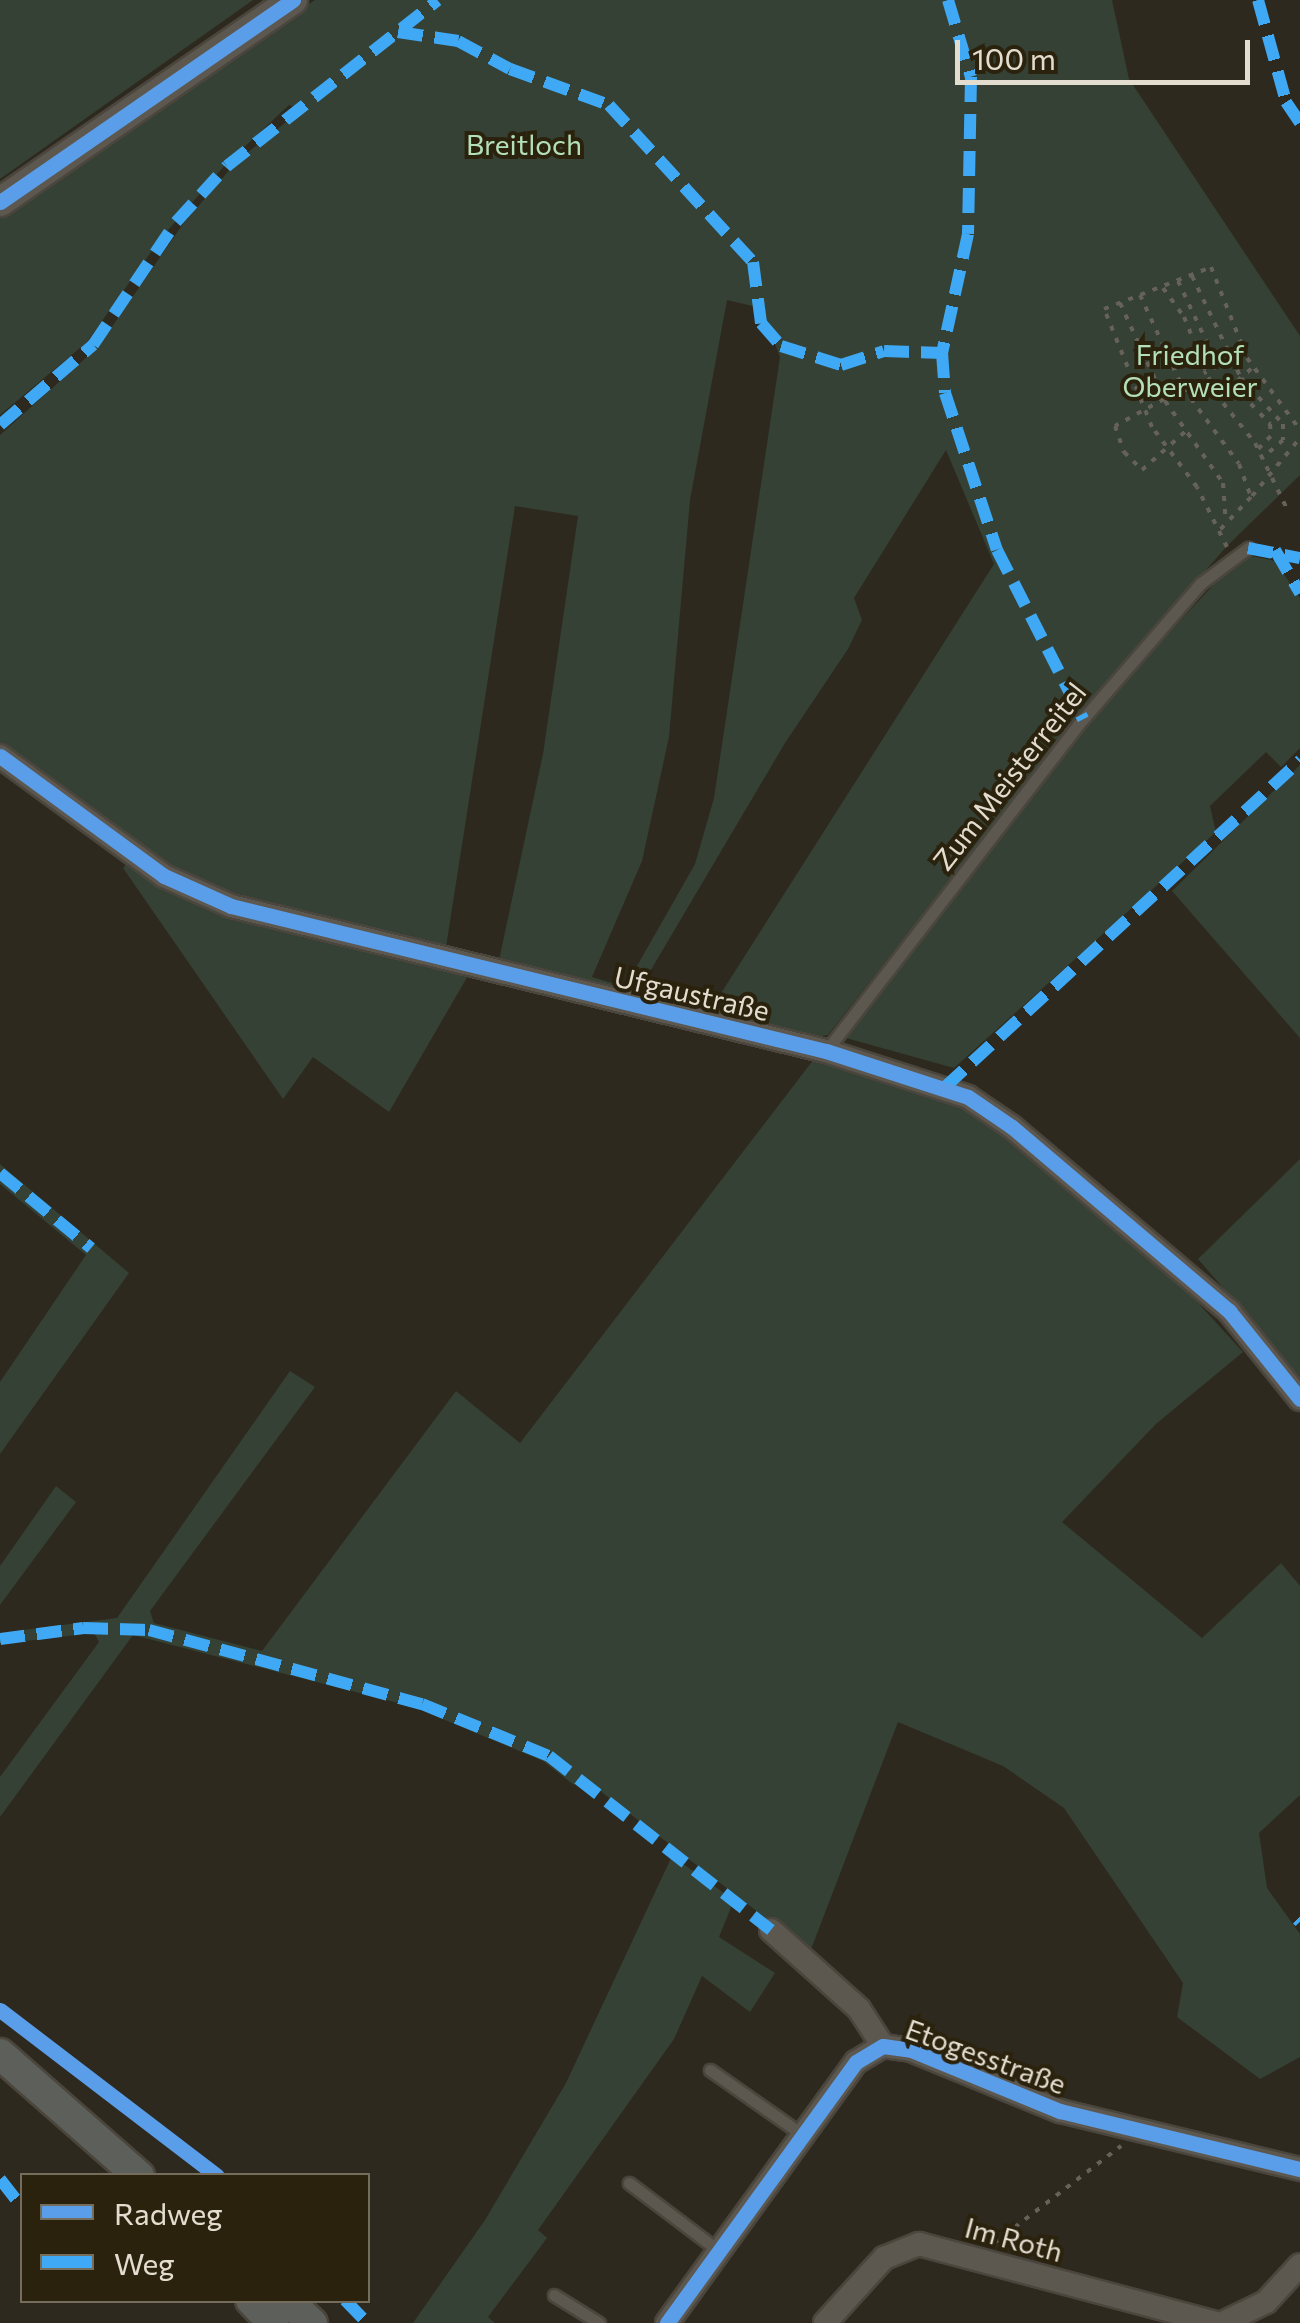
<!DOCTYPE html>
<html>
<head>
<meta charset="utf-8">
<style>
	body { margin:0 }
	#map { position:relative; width:1300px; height:2323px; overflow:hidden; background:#2e291e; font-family:Commissioner,sans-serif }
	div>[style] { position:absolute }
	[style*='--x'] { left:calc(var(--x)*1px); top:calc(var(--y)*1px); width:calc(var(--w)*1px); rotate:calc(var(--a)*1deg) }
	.green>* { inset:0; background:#344134 }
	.path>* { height:4px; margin-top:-2px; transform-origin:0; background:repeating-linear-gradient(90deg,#66625a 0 5px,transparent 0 13px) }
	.roads { filter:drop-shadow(2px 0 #4b463d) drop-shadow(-2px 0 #4b463d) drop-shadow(0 2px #4b463d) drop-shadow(0 -2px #4b463d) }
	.service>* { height:11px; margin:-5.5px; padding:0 5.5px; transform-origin:5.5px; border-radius:5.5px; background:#5c5850 }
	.minor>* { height:22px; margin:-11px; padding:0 11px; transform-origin:11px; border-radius:11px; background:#5c5850 }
	.tertiary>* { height:28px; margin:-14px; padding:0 14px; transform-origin:14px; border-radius:14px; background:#5c5850 }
	.secondary>* { height:30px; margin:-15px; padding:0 15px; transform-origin:15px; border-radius:15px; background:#5d5f5a }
	.quiet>* { height:12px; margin-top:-6px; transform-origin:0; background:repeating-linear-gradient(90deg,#3fa9f5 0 25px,transparent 0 37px) }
	.cycleway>* { height:15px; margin:-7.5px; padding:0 7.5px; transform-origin:7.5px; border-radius:7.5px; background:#5a9eea }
	span { translate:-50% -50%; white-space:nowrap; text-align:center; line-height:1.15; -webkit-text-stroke:8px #2b220d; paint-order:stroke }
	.park-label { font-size:28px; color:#b3e0b9 }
	.street-label { font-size:28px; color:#e3ddd0 }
	.legend { position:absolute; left:20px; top:2173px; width:350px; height:130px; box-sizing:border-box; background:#2b220d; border:2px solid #756d5b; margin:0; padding:12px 18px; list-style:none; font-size:30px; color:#e3ddd0 }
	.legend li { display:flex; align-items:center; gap:20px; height:50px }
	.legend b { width:50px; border:2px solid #756d5b }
	.scale { position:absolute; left:955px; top:40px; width:295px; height:45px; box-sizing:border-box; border:5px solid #e3ddd0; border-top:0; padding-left:12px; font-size:30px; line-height:35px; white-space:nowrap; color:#e3ddd0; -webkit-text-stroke:8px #2b220d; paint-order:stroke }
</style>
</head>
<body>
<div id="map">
	<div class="green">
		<i style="clip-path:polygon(0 0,253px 0,0 179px)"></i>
		<i style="clip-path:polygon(evenodd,315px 0,1112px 0,1129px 79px,1300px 336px,1300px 475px,1227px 546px,1083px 710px,828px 1035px,812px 1038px,262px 905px,198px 884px,0 750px,0 435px,98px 347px,183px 224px,237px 161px,301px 110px,289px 105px,226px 164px,161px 238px,87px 342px,0 415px,0 219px,315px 0,727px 300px,761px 308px,780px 357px,714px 798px,695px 864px,625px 987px,592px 977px,642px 861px,669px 737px,690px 500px,727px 300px,315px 0,946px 450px,994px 564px,711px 1009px,639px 990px,785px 743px,848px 649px,862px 620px,854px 598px,946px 450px,315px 0,515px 506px,578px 516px,543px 754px,499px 960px,446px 947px,515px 506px)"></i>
		<i style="clip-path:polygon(1242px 554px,1275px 561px,1300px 598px,1300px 748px,1281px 767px,1266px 752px,1210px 806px,1216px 832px,954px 1068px,846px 1038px,1086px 722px)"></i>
		<i style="clip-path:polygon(1300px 765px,1300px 1038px,1172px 891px)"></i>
		<i style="clip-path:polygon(128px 862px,469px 974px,389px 1112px,313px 1057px,283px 1099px,123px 868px)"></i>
		<i style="clip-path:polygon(814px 1059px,976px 1110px,1189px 1293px,1243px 1352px,1156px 1424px,1062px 1522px,1202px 1638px,1281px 1563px,1300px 1586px,1300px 1795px,1259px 1833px,1267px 1888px,1300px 1934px,1300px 2057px,1260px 2079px,1177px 2017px,1183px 1983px,1064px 1808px,1003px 1766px,898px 1722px,810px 1952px,582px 1777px,574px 1785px,543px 1761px,414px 1707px,133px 1635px,0 1817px,0 1777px,99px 1642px,94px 1633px,0 1644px,0 1633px,117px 1618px,290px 1371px,315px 1387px,150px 1611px,154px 1623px,262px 1651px,456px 1391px,520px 1443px)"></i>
		<i style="clip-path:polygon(1300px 1159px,1300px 1377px,1198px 1259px)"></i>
		<i style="clip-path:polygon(0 1164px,129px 1273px,0 1454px,0 1382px,86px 1255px,0 1184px)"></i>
		<i style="clip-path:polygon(56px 1486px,76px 1502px,0 1605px,0 1566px)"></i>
		<i style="clip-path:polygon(672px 1856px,734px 1900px,719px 1937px,775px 1973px,750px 2012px,702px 1976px,674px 2039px,538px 2230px,547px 2238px,488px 2317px,495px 2323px,413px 2323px,485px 2220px,566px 2083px)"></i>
	</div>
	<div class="path">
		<i style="--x:1192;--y:276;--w:113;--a:64.3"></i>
		<i style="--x:1241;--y:378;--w:62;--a:47.6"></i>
		<i style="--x:1283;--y:424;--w:16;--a:90"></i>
		<i style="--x:1283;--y:440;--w:28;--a:139"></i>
		<i style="--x:1178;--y:281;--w:94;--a:64.8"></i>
		<i style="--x:1218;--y:366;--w:16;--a:153"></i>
		<i style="--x:1163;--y:288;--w:36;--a:54"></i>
		<i style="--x:1184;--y:317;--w:82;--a:67.8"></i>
		<i style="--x:1215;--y:393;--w:64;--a:51.3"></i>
		<i style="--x:1255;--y:443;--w:73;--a:64.1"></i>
		<i style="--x:1140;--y:295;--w:102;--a:65.2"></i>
		<i style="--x:1183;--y:388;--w:94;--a:53.6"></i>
		<i style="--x:1239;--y:464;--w:35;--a:70"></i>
		<i style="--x:1251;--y:497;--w:47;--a:133.3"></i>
		<i style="--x:1120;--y:303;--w:108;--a:65.3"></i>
		<i style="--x:1165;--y:401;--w:100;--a:54.7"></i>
		<i style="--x:1223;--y:483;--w:39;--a:86"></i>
		<i style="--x:1218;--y:366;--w:30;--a:-27"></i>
		<i style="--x:1233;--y:385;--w:54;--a:46.5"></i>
		<i style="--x:1270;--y:424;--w:12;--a:85"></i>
		<i style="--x:1271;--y:436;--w:18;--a:135"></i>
		<i style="--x:1218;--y:398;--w:45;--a:-41.4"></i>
		<i style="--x:1164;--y:399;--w:56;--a:151.1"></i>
		<i style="--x:1115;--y:426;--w:28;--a:71"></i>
		<i style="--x:1124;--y:452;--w:25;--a:45"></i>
		<i style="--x:1142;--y:470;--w:59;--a:-41.6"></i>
		<i style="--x:1252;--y:496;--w:75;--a:-50.4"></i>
		<i style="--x:1227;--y:547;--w:67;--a:-116.6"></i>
		<i style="--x:1197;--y:487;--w:75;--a:-126.9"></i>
		<i style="--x:1152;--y:427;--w:127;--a:-112.1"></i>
		<i style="--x:1104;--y:309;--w:115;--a:-21.4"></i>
		<i style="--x:1211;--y:267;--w:98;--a:68.4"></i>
		<i style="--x:1247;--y:358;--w:89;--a:53.6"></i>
		<i style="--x:994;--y:2243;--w:160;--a:-37.4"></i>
	</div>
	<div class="roads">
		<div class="service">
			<i style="--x:826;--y:1051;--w:420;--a:-52.3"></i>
			<i style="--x:1083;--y:719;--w:180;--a:-49.1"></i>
			<i style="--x:1201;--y:583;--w:59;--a:-36.7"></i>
			<i style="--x:710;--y:2070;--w:110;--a:35"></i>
			<i style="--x:629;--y:2183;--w:113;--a:37.1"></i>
			<i style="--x:554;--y:2295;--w:53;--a:31.9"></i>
		</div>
		<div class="minor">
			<i style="--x:0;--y:756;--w:203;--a:36.2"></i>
			<i style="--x:164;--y:876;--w:73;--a:24.1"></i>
			<i style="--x:231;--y:906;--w:612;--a:13.7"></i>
			<i style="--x:826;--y:1051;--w:149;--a:17.9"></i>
			<i style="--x:968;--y:1097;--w:53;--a:34.3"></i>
			<i style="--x:1012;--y:1127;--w:285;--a:40.3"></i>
			<i style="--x:1229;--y:1311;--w:113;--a:51.1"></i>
			<i style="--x:771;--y:1930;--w:118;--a:41.9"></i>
			<i style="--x:859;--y:2009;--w:44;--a:57"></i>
			<i style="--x:667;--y:2323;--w:322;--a:-54.1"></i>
			<i style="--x:856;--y:2062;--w:31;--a:-31"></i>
			<i style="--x:883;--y:2046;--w:28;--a:8"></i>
			<i style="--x:911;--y:2050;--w:161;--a:22.3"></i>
			<i style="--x:1060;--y:2111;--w:247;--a:13.6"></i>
			<i style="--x:825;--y:2323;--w:88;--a:-47.8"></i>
			<i style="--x:884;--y:2258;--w:38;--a:-22"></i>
			<i style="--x:919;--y:2244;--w:306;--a:14.9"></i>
			<i style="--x:1223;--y:2323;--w:48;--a:-26"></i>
			<i style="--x:1266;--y:2302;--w:50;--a:-47.4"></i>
		</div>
		<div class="tertiary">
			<i style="--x:0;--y:202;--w:356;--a:-34.6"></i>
		</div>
		<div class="secondary">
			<i style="--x:0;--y:2054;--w:185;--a:41.3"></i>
			<i style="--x:251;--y:2300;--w:32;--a:46"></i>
			<i style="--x:287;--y:2300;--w:34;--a:43"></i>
		</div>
	</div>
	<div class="quiet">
		<i style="--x:948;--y:0;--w:80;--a:73.4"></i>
		<i style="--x:971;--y:77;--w:157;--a:91.1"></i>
		<i style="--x:968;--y:234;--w:122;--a:102.3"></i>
		<i style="--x:942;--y:353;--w:40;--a:85.7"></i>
		<i style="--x:945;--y:393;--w:165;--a:71.7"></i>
		<i style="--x:997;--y:550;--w:190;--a:63"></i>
		<i style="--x:1258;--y:0;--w:106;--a:74.6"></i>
		<i style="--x:1286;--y:102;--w:25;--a:56"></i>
		<i style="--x:398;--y:32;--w:61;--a:8.5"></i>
		<i style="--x:458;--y:41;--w:59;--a:28.3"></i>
		<i style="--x:510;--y:69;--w:105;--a:20"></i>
		<i style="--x:609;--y:105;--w:213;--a:47.5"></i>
		<i style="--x:753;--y:262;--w:62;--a:82.5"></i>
		<i style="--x:761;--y:323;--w:30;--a:49"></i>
		<i style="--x:781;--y:346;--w:63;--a:17.6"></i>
		<i style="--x:841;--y:365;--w:45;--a:-18"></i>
		<i style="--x:884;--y:351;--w:58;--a:2"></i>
		<i style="--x:0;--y:425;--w:123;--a:-40.7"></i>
		<i style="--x:93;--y:345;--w:148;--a:-56"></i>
		<i style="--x:176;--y:222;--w:76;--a:-47.7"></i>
		<i style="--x:227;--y:166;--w:268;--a:-38.2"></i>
		<i style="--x:1248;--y:548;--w:53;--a:10.9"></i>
		<i style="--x:1275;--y:550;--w:50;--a:59.8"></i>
		<i style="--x:945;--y:1087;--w:483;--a:-42.6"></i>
		<i style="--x:0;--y:1173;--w:118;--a:39.5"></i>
		<i style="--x:0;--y:1639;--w:84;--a:-7.5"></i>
		<i style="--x:83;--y:1628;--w:66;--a:1.7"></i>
		<i style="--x:149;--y:1630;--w:283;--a:15.2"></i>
		<i style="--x:422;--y:1704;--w:137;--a:22.3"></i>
		<i style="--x:549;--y:1756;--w:282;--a:38.1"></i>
		<i style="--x:1297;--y:1919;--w:4;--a:45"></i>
		<i style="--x:0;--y:2179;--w:36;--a:52"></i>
		<i style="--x:345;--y:2300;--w:32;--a:46"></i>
	</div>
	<div class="cycleway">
		<i style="--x:0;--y:202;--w:356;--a:-34.6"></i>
		<i style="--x:0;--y:756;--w:203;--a:36.2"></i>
		<i style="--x:164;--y:876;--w:73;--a:24.1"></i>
		<i style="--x:231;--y:906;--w:612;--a:13.7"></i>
		<i style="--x:826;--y:1051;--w:149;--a:17.9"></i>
		<i style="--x:968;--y:1097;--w:53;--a:34.3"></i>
		<i style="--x:1012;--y:1127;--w:285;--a:40.3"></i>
		<i style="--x:1229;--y:1311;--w:113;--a:51.1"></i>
		<i style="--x:0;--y:2010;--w:273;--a:37.4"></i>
		<i style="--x:667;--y:2323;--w:322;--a:-54.1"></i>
		<i style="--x:856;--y:2062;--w:31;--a:-31"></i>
		<i style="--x:883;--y:2046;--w:28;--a:8"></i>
		<i style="--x:911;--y:2050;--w:161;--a:22.3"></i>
		<i style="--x:1060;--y:2111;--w:247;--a:13.6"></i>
	</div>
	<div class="park-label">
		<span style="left:524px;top:144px">Breitloch</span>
		<span style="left:1190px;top:370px">Friedhof<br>Oberweier</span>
	</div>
	<div class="street-label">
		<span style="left:1009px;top:776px;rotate:-52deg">Zum Meisterreitel</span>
		<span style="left:692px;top:993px;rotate:13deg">Ufgaustraße</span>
		<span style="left:986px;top:2056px;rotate:20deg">Etogesstraße</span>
		<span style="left:1014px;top:2239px;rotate:15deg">Im Roth</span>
	</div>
	<ul class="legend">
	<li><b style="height:12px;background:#5a9eea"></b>Radweg</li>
	<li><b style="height:12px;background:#3fa9f5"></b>Weg</li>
	</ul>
	<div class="scale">100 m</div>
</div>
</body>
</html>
